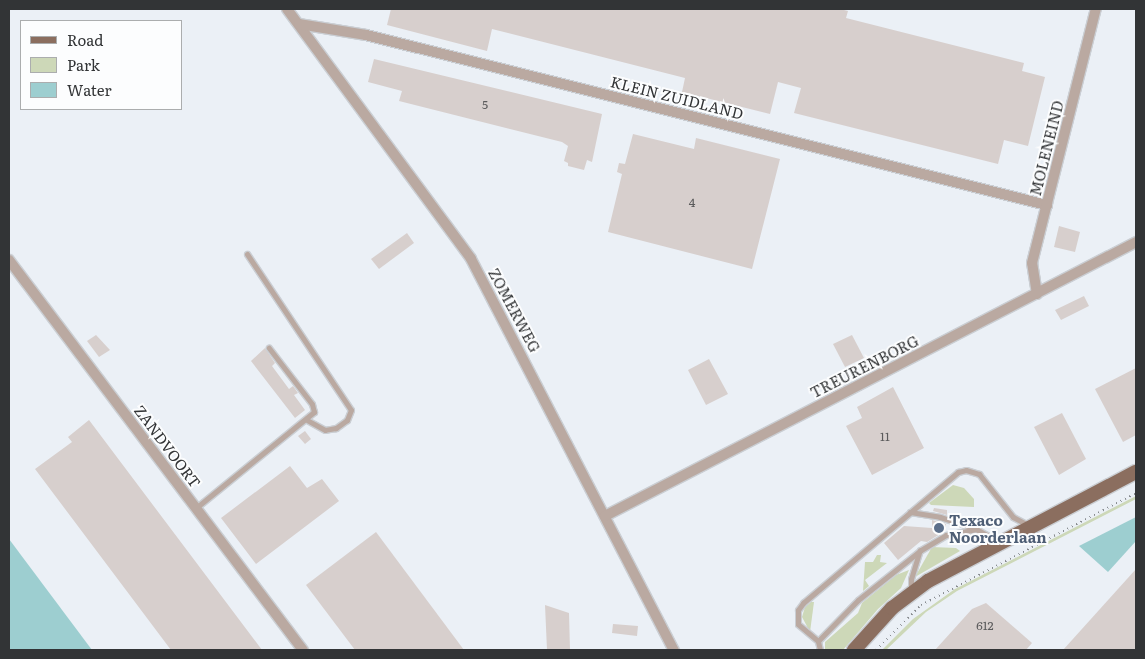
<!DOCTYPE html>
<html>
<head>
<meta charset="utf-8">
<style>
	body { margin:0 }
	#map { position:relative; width:1145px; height:659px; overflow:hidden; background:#ebf0f6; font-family:Literata,serif }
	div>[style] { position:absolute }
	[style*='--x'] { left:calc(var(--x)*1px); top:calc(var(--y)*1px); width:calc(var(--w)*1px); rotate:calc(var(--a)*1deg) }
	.green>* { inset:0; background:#cdd8b8 }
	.water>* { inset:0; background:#9dced0 }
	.building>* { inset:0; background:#d7cfcd }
	.path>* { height:2px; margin-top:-1px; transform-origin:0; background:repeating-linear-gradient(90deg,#888c90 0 1px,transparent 0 5px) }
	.roads { filter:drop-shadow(1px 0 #caced3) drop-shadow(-1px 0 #caced3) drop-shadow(0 1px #caced3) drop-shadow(0 -1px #caced3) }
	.service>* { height:5px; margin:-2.5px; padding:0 2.5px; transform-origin:2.5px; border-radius:2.5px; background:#baa9a1 }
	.minor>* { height:10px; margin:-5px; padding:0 5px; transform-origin:5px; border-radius:5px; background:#baa9a1 }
	.primary>* { height:14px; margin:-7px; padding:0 7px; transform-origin:7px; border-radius:7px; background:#8b6e5f }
	.dots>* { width:14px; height:14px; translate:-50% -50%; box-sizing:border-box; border:2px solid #fcfdfe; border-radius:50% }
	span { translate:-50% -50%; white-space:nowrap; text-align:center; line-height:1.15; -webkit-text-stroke:4px #fcfdfe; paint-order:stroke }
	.number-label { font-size:12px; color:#5b5b5c }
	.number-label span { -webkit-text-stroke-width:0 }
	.street-label { font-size:15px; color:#323436 }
	.service-label { font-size:15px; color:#4e5e75; font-weight:700 }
	.left { translate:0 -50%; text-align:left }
	.frame { position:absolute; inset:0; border:10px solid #323436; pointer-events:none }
	.legend { position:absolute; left:20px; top:20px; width:162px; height:90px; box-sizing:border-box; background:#fcfdfe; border:1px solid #abadae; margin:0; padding:6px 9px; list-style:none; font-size:15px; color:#323436 }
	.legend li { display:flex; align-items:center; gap:10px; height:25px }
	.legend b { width:25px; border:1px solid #abadae }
</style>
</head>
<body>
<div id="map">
	<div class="green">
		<i style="clip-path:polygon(953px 485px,964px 488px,974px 499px,974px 507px,931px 505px,929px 503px)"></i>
		<i style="clip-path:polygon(1136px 496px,1136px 499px,957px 591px,926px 612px,886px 650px,882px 650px,913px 619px,955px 589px)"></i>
		<i style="clip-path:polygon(932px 547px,956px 548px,960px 551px,915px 577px)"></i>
		<i style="clip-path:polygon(877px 555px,881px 555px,880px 562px,887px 563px,865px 580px,869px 586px,863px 591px,865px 562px,873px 562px)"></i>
		<i style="clip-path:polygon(909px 570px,901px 588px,878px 609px,843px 650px,825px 650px,825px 642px,858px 613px,862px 603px,896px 575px)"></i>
		<i style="clip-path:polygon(811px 602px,814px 602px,810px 632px,802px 617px,805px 607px)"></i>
	</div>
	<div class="water">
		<i style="clip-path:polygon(1136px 517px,1136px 541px,1108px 572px,1079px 546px)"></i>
		<i style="clip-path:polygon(9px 539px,92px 650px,9px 650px)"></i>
	</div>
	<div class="building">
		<i style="clip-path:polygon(391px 9px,840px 9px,848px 11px,846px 18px,1024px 63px,1022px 71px,1045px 77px,1028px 146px,1004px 140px,998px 164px,794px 113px,801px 88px,778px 82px,770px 114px,682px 92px,685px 78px,492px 29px,487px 51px,387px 25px)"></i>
		<i style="clip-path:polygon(374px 59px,602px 114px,592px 162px,587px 160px,584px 170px,568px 166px,568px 163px,564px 161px,568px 146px,562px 142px,399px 101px,402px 91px,368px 82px)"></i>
		<i style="clip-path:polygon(633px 134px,694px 149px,696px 138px,780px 159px,752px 269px,608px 232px,622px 174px,617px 172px,619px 163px,625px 164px)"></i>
		<i style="clip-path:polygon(1059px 226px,1080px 232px,1075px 252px,1054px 247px)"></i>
		<i style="clip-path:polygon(407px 233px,414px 243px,379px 269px,371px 259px)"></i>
		<i style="clip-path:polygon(1084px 296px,1089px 306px,1061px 320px,1055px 310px)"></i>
		<i style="clip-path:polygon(96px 335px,110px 350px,99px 357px,87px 341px)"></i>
		<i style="clip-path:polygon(852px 335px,864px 358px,845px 367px,833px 344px)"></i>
		<i style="clip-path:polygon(265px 348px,275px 363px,272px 366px,289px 389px,293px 386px,298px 393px,294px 395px,305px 410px,295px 418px,251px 361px)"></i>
		<i style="clip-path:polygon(709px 359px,728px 394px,706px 405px,688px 370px)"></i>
		<i style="clip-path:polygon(1136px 368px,1136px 435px,1123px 442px,1095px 389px)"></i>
		<i style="clip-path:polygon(893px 387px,924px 448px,872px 475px,846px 426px,862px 418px,857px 407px)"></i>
		<i style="clip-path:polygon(1062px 413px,1086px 459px,1059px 475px,1034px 427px)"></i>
		<i style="clip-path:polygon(89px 420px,262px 650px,171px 650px,35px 469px,72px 442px,68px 437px)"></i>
		<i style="clip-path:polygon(305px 431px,311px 439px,305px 444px,298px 436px)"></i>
		<i style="clip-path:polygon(290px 466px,307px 488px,322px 479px,339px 501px,256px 564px,221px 518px)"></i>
		<i style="clip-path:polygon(934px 508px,947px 510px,947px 515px,933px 511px)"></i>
		<i style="clip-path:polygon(932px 520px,946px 524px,945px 531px,927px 542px,921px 541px,898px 560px,884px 543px,904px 526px,932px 528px)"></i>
		<i style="clip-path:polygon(376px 532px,464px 650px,355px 650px,306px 585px)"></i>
		<i style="clip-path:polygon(1136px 569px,1136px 650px,1063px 650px)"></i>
		<i style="clip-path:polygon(986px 603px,1032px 643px,1026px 650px,935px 650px,972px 609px)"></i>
		<i style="clip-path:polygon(545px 605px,569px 613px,570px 650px,547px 650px)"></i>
		<i style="clip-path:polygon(613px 624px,638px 626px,637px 636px,612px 633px)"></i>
	</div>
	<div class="path">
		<i style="--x:876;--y:650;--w:64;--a:-45"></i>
		<i style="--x:921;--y:605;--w:242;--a:-27.5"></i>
	</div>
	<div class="roads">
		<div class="service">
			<i style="--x:247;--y:254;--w:187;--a:56.3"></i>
			<i style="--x:351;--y:410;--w:11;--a:112"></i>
			<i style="--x:347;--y:420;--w:14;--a:144"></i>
			<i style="--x:336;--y:428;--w:11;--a:170"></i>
			<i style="--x:325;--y:430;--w:21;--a:-151"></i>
			<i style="--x:197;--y:507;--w:151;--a:-39.1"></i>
			<i style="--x:314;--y:412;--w:8;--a:-104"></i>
			<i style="--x:312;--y:404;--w:71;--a:-127.5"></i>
			<i style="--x:910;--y:512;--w:30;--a:9"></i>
			<i style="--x:940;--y:517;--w:38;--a:18"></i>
			<i style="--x:976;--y:529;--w:26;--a:29"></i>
			<i style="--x:911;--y:590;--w:11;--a:-90"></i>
			<i style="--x:911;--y:579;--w:30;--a:-73"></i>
			<i style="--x:818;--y:641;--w:57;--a:-45.7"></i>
			<i style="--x:858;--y:600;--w:80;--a:-38.4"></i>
			<i style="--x:921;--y:550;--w:29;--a:-31"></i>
			<i style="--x:946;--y:535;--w:31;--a:-11"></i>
			<i style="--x:820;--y:650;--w:9;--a:-103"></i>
			<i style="--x:818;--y:641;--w:26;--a:-140"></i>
			<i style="--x:798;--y:624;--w:14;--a:-90"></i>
			<i style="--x:798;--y:610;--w:9;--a:-54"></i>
			<i style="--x:803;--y:603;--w:203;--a:-40.2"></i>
			<i style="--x:958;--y:472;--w:8;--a:-14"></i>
			<i style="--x:966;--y:470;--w:14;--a:17"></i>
			<i style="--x:979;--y:474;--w:55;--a:51.7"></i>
			<i style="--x:1013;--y:517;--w:19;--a:28"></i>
		</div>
		<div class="minor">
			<i style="--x:287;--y:9;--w:310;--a:53.6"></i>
			<i style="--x:471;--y:259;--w:441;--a:62.6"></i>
			<i style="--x:299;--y:24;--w:68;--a:9.3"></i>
			<i style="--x:366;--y:35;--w:702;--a:14.02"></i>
			<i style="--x:9;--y:260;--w:488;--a:53"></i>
			<i style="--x:1037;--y:294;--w:31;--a:-99"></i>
			<i style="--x:1032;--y:263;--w:262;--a:-75.9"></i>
			<i style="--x:605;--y:516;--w:598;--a:-27.29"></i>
		</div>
		<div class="primary">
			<i style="--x:854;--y:650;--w:57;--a:-47.9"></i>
			<i style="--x:892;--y:608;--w:45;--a:-36.9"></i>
			<i style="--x:928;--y:581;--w:235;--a:-27.7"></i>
		</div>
	</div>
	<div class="dots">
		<i style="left:939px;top:528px;background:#5c6f8a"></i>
	</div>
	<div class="number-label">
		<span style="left:485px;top:105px">5</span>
		<span style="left:692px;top:203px">4</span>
		<span style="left:885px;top:437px">11</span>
		<span style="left:985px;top:626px">612</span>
	</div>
	<div class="street-label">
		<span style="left:677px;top:97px;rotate:14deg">KLEIN ZUIDLAND</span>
		<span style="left:1046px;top:148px;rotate:-76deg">MOLENEIND</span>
		<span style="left:515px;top:310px;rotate:62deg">ZOMERWEG</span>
		<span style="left:864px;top:366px;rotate:-27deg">TREURENBORG</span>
		<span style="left:168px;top:446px;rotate:53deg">ZANDVOORT</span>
	</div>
	<div class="service-label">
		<span class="left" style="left:949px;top:528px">Texaco<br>Noorderlaan</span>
	</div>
	<div class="frame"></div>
	<ul class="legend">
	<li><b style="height:6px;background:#8b6e5f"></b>Road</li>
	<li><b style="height:14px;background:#cdd8b8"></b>Park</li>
	<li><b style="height:14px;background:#9dced0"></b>Water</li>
	</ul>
</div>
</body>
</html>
